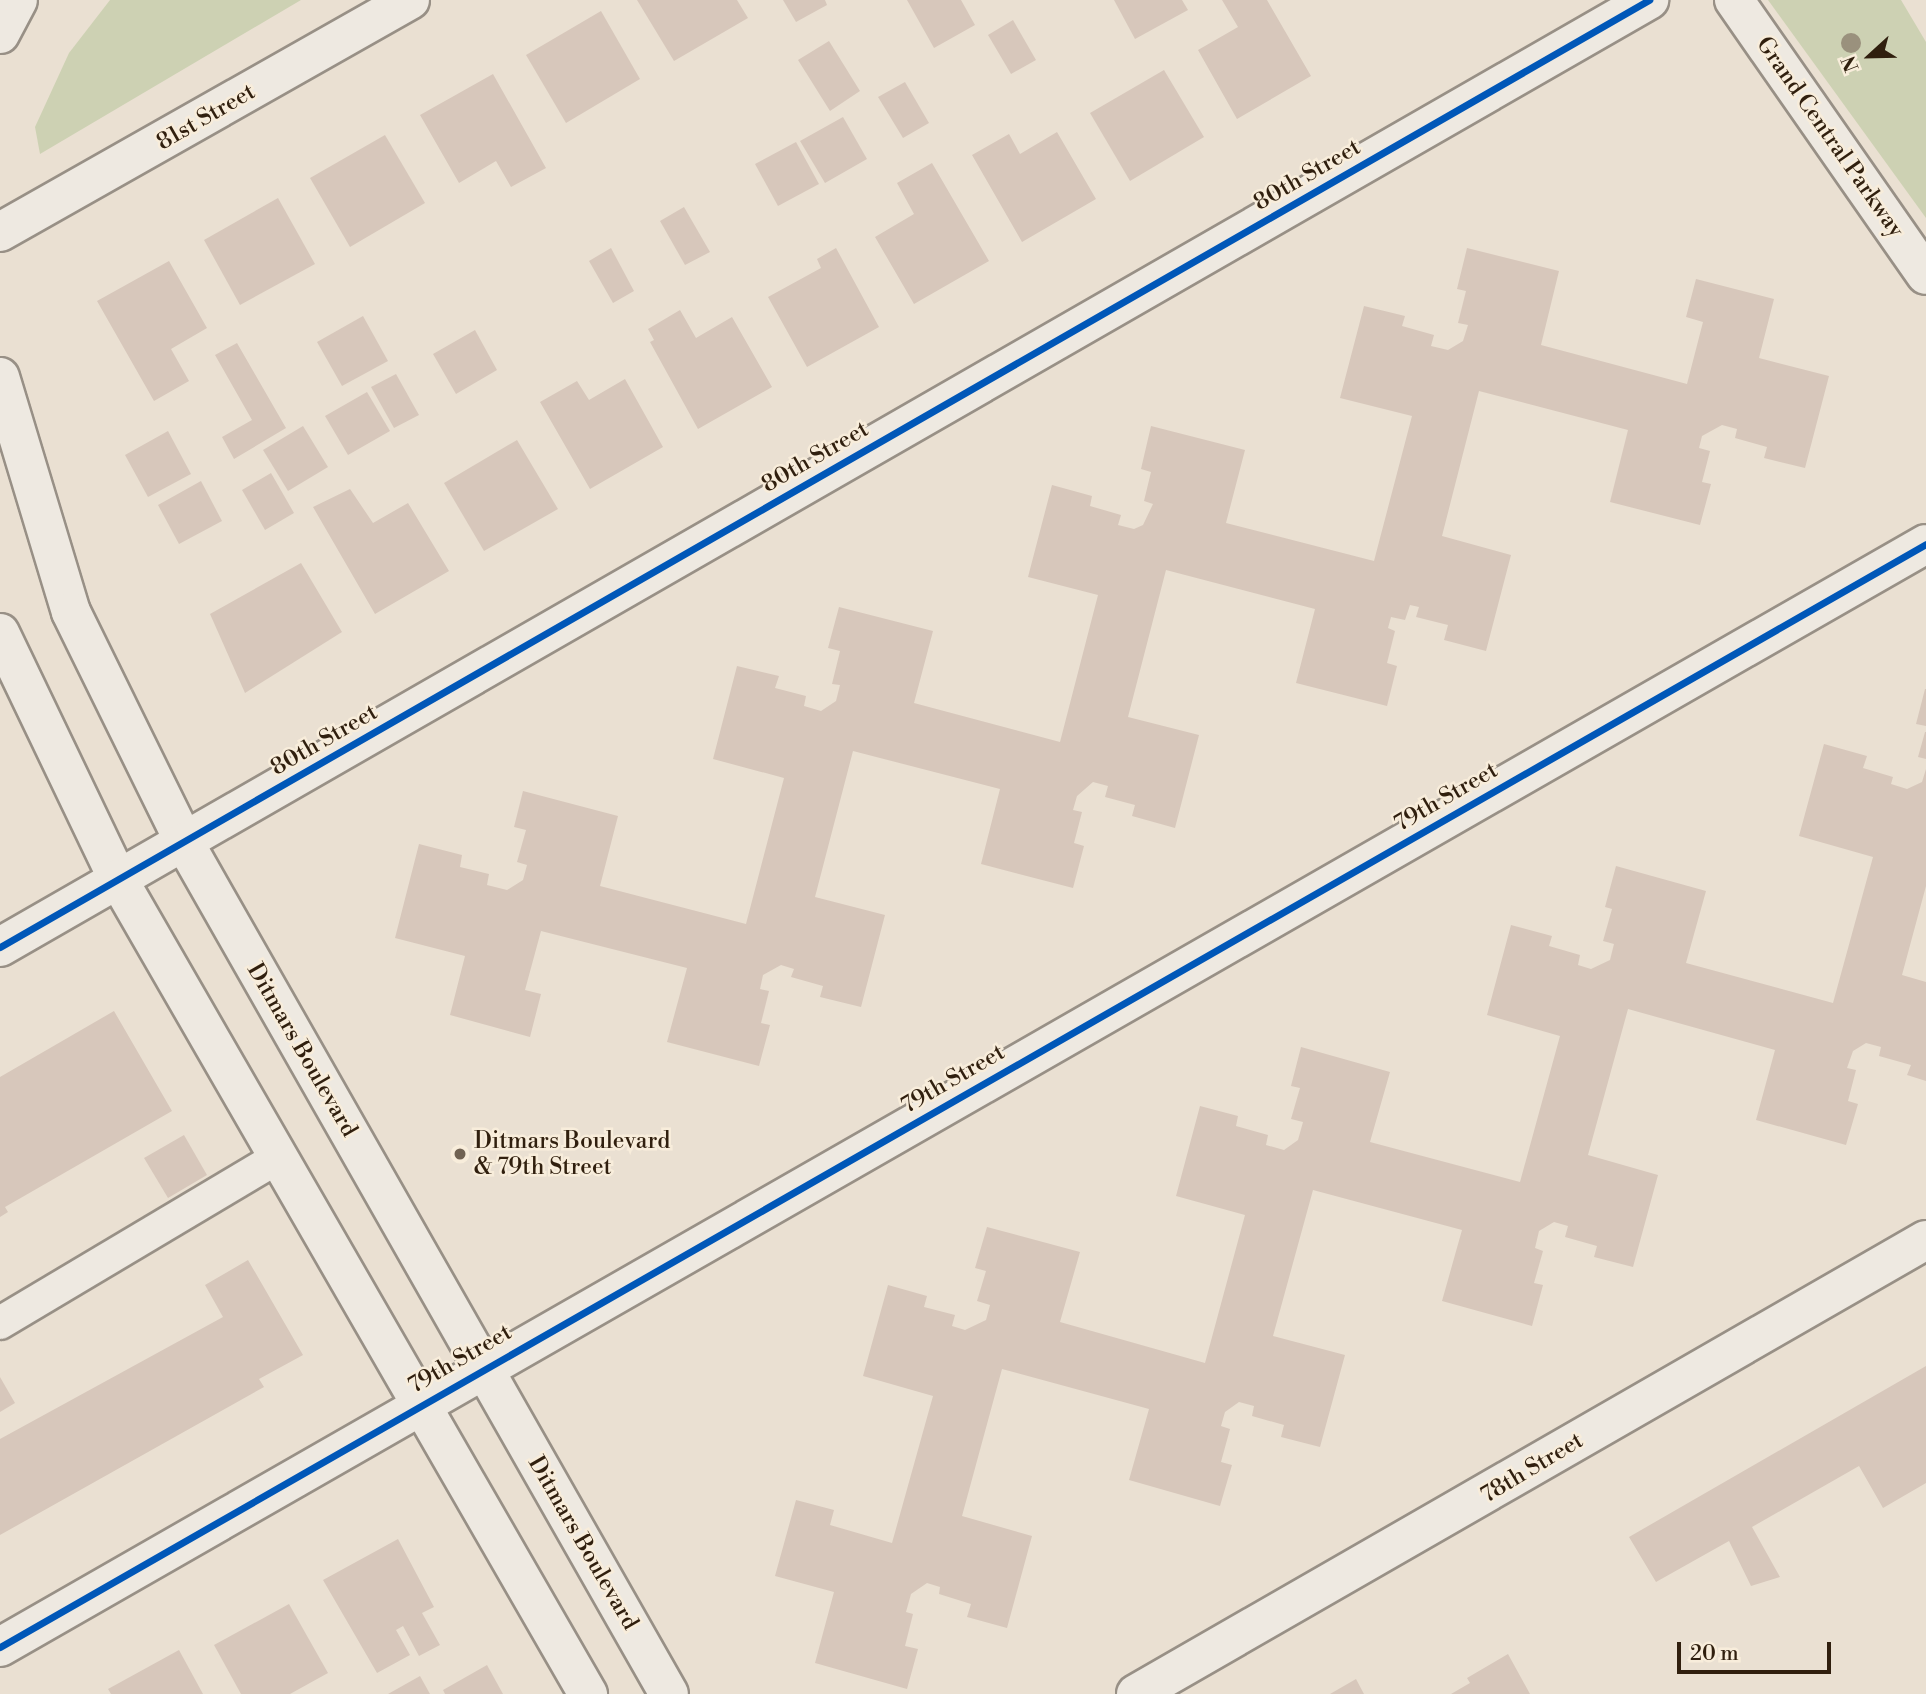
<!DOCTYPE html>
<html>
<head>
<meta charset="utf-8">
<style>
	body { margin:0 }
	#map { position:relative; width:1926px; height:1694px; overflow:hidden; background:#eae0d2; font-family:"Libre Bodoni",serif }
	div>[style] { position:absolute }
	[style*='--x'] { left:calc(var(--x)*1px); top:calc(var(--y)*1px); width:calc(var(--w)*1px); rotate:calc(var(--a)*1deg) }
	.green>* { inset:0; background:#cdd1b3 }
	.building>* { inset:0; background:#d7c7bb }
	.roads { filter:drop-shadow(2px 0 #989086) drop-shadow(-2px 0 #989086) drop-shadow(0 2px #989086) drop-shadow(0 -2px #989086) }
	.lane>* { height:32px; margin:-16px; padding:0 16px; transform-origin:16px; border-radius:16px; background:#eee9e1 }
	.street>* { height:38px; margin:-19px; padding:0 19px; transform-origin:19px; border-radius:19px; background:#eee9e1 }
	.secondary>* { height:38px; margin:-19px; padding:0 19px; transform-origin:19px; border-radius:19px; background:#eee9e1 }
	.cycleway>* { height:7px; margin:-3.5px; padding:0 3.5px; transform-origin:3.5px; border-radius:3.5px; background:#0057b8 }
	.trees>* { width:20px; height:20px; margin:-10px; border-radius:50%; background:#9a917d }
	.dots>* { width:19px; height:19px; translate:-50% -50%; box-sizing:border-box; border:4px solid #f8eddb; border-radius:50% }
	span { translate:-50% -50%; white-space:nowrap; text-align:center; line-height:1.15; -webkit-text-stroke:5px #f8eddb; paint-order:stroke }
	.street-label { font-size:23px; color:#301f0e }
	.poi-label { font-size:23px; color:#301f0e }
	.left { translate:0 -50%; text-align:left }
	.north { position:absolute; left:1835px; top:21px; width:70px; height:70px; -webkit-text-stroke:5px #f8eddb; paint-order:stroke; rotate:248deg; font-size:19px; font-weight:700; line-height:28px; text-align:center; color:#301f0e }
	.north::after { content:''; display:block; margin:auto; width:24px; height:32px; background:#301f0e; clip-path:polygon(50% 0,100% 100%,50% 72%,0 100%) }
	.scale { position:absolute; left:1677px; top:1642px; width:154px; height:32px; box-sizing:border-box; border:4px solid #301f0e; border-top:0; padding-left:9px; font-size:21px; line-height:24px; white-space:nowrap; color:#301f0e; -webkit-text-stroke:5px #f8eddb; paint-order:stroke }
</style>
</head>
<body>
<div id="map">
	<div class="green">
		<i style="clip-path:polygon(110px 0,301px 0,40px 154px,35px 127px,69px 53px)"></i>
		<i style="clip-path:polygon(1768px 0,1901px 0,1926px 42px,1926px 218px)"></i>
	</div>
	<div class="building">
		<i style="clip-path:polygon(637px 0,737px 0,748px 18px,674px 61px)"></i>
		<i style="clip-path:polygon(783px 0,825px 0,827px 5px,796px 22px)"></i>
		<i style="clip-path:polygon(907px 0,961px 0,975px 25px,934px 48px)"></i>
		<i style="clip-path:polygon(1114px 0,1182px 0,1188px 10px,1135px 39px)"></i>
		<i style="clip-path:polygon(1222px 0,1267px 0,1311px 76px,1237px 119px,1198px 50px,1238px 27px)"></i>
		<i style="clip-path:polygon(601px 11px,640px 79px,566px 123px,526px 55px)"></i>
		<i style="clip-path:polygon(1013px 20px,1036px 60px,1011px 74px,988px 35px)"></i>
		<i style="clip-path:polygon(829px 41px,860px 91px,830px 111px,798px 60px)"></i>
		<i style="clip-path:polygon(1164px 70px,1204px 137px,1130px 181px,1090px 113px)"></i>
		<i style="clip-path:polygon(493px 74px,546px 168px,511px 187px,496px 161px,459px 183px,420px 115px)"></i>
		<i style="clip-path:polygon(905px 82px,929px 123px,903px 138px,878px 97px)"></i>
		<i style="clip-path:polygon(843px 117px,867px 159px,825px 183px,800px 141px)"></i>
		<i style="clip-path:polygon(1057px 132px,1096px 199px,1022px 242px,972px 155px,1009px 134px,1020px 154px)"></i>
		<i style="clip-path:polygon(385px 135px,425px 203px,350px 247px,310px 178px)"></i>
		<i style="clip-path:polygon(796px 142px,819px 184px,778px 206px,755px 164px)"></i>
		<i style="clip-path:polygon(932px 163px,989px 261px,914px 304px,875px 237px,914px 214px,897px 183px)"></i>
		<i style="clip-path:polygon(278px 198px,315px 264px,240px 305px,204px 240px)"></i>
		<i style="clip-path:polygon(684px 207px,710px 252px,685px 265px,660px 221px)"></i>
		<i style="clip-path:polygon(611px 248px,634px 291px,613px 303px,589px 261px)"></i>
		<i style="clip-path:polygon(836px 248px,879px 327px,807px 367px,768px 297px,821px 268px,817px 259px)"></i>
		<i style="clip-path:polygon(1467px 248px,1559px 271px,1541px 345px,1687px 384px,1703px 322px,1686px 317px,1696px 279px,1774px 299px,1759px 358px,1829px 376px,1805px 468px,1764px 458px,1767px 447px,1735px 438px,1737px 429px,1722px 425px,1702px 436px,1699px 448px,1710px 451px,1702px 482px,1711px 484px,1700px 525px,1610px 502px,1628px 430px,1479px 391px,1442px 536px,1511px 555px,1486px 651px,1444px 640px,1448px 625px,1416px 617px,1419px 607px,1410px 605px,1405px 620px,1391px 617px,1388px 628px,1395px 631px,1387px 663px,1397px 666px,1387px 706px,1296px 683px,1315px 609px,1166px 570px,1128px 717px,1199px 735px,1175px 828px,1132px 816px,1135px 805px,1105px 797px,1108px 786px,1093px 782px,1077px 796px,1073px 810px,1082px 812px,1074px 843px,1084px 846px,1073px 888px,981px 864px,1000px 789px,853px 751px,815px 897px,885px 915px,861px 1007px,820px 997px,823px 986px,791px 977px,794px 969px,781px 965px,763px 975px,760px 989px,769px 991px,761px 1023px,770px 1025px,759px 1066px,667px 1042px,687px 968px,541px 931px,525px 990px,541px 994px,530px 1037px,450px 1015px,465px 956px,395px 938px,419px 844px,462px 855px,460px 867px,489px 874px,487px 885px,507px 890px,523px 880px,527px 865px,517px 862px,526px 830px,514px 827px,523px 791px,618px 816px,600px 886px,746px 924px,784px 778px,713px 759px,737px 666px,779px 676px,775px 688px,806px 696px,804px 706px,821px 711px,836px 701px,840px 685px,832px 684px,840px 651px,828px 648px,839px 607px,933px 631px,914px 703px,1060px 742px,1098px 595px,1028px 577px,1052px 485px,1092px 496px,1090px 506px,1121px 515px,1118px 525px,1134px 529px,1143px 525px,1153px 504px,1144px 501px,1151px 472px,1141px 469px,1151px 426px,1245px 450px,1226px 523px,1374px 561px,1412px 416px,1340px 398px,1364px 306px,1405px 316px,1402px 326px,1434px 335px,1431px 346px,1448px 350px,1463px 341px,1468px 325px,1458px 323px,1466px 291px,1457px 289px)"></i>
		<i style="clip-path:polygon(169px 261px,207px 328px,171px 349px,189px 381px,154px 401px,97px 301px)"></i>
		<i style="clip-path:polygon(680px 310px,696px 338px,732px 317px,772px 387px,698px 429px,650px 342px,654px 340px,648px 329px)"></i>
		<i style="clip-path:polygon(363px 316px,388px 361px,342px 386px,317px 342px)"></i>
		<i style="clip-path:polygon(475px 330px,497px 370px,456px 394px,433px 354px)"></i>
		<i style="clip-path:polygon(237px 343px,286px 428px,234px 459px,222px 437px,252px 420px,215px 355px)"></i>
		<i style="clip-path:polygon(396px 374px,419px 415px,394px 428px,371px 387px)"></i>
		<i style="clip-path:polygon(625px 379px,663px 447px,590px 489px,540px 402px,577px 381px,589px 400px)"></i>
		<i style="clip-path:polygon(367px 392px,390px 431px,348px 455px,325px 416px)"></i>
		<i style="clip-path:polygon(303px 426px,328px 467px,288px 491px,263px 450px)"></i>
		<i style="clip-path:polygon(168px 431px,191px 474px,148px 497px,125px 455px)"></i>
		<i style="clip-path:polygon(517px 440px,558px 509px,484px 551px,444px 483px)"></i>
		<i style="clip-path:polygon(271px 473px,294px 513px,265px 530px,242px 490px)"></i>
		<i style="clip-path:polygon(201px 481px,222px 521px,179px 544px,158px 505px)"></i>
		<i style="clip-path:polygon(350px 489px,373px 523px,408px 503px,449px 571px,375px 614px,313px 507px)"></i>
		<i style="clip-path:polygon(301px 563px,342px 632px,245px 693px,210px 614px)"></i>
		<i style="clip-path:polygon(1925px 689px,1926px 689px,1926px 726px,1916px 724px)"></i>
		<i style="clip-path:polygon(1925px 732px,1926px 732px,1926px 759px,1918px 757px)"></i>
		<i style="clip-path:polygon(1824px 744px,1867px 756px,1863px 768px,1893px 777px,1891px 784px,1907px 789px,1922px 782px,1926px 769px,1926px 886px,1902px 975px,1926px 982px,1926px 1081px,1907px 1075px,1911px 1065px,1879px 1056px,1881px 1047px,1866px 1043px,1853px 1051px,1847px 1068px,1856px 1070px,1848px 1101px,1858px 1104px,1846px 1145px,1756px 1120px,1775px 1050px,1628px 1009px,1588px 1155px,1658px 1175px,1633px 1267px,1594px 1257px,1597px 1246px,1565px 1237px,1568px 1226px,1554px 1222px,1539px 1231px,1535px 1248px,1543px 1251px,1534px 1283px,1543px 1285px,1532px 1326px,1442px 1301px,1462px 1230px,1313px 1190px,1273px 1336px,1345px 1355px,1320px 1447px,1281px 1437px,1284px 1425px,1252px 1416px,1254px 1406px,1239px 1402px,1225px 1412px,1221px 1426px,1230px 1429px,1221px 1462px,1232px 1465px,1220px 1506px,1129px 1480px,1149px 1409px,1002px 1369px,962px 1516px,1032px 1536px,1007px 1628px,967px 1617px,971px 1604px,939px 1594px,940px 1587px,927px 1583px,911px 1594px,906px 1612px,913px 1614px,905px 1646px,918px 1649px,907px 1689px,815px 1663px,834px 1592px,775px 1576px,796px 1500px,834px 1510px,830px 1525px,892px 1543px,933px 1396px,863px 1376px,888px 1285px,927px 1296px,924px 1307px,955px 1315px,952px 1326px,965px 1330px,986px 1320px,990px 1305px,977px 1301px,986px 1271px,975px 1268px,987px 1227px,1080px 1252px,1060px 1322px,1205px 1363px,1245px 1215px,1176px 1196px,1200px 1106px,1238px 1116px,1236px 1126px,1268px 1135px,1266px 1145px,1284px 1150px,1298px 1140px,1303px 1122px,1291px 1119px,1300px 1088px,1291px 1086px,1301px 1047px,1390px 1072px,1370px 1142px,1520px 1182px,1560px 1036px,1487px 1015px,1511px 925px,1552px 936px,1549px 946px,1580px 955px,1578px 965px,1591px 969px,1610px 960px,1614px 944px,1603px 941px,1612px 909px,1605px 907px,1616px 866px,1706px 891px,1686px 963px,1833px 1003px,1873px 857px,1799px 836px)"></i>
		<i style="clip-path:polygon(114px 1011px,172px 1111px,5px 1207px,8px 1212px,0 1217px,0 1077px)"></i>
		<i style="clip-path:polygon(184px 1135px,207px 1175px,168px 1198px,144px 1158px)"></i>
		<i style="clip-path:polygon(248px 1260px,303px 1355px,259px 1379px,264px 1387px,0 1535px,0 1439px,223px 1317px,205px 1285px)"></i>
		<i style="clip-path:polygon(1926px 1366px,1926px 1483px,1883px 1508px,1859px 1466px,1752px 1527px,1780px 1577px,1751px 1586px,1729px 1541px,1656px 1582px,1629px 1537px)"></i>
		<i style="clip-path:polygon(0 1377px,15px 1403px,0 1412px)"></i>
		<i style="clip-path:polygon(398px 1539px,434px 1607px,422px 1613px,440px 1645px,419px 1656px,403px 1626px,396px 1630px,410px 1655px,377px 1673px,323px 1580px)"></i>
		<i style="clip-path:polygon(289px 1604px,328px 1673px,290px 1694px,241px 1694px,214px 1645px)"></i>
		<i style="clip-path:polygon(179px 1650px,203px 1694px,111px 1694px,108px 1689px)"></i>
		<i style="clip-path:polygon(1508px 1654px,1530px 1694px,1451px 1694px,1470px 1683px,1467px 1678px)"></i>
		<i style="clip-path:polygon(487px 1665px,503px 1694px,445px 1694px,443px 1690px)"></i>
		<i style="clip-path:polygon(420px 1676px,430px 1694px,388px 1694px)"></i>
		<i style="clip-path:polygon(1356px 1679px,1364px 1694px,1330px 1694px)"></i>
	</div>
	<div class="roads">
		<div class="lane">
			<i style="--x:0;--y:1323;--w:324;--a:-30.8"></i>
		</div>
		<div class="street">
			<i style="--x:0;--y:232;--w:471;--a:-29.5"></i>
			<i style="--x:0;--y:947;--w:1902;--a:-29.87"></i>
			<i style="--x:0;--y:1647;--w:2219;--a:-29.8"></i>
			<i style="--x:1136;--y:1694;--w:911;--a:-29.89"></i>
		</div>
		<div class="secondary">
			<i style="--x:1734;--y:0;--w:335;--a:55.1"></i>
			<i style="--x:0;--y:34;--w:38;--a:-62"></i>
			<i style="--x:0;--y:377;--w:245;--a:73.2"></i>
			<i style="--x:71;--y:612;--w:256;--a:63.8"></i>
			<i style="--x:184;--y:842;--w:980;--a:60.35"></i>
			<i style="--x:0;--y:633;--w:273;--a:64.4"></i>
			<i style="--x:118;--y:879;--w:941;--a:60.03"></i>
		</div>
	</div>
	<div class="cycleway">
		<i style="--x:0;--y:947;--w:1902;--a:-29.87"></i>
		<i style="--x:0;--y:1647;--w:2219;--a:-29.8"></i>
	</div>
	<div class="trees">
		<i style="left:1851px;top:43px"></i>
	</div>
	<div class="dots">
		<i style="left:460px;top:1154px;background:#716353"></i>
	</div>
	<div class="street-label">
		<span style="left:206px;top:117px;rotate:-30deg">81st Street</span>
		<span style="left:1830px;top:137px;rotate:55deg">Grand Central Parkway</span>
		<span style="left:1307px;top:175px;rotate:-30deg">80th Street</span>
		<span style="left:815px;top:457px;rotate:-30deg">80th Street</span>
		<span style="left:324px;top:740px;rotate:-30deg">80th Street</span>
		<span style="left:1446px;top:797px;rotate:-30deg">79th Street</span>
		<span style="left:302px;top:1050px;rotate:60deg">Ditmars Boulevard</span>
		<span style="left:953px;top:1079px;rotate:-30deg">79th Street</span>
		<span style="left:460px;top:1359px;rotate:-30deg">79th Street</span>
		<span style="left:1532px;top:1468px;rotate:-31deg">78th Street</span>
		<span style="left:583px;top:1543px;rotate:60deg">Ditmars Boulevard</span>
	</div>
	<div class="poi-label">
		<span class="left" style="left:474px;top:1154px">Ditmars Boulevard<br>&amp; 79th Street</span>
	</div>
	<div class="north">N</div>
	<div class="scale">20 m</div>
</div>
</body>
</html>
